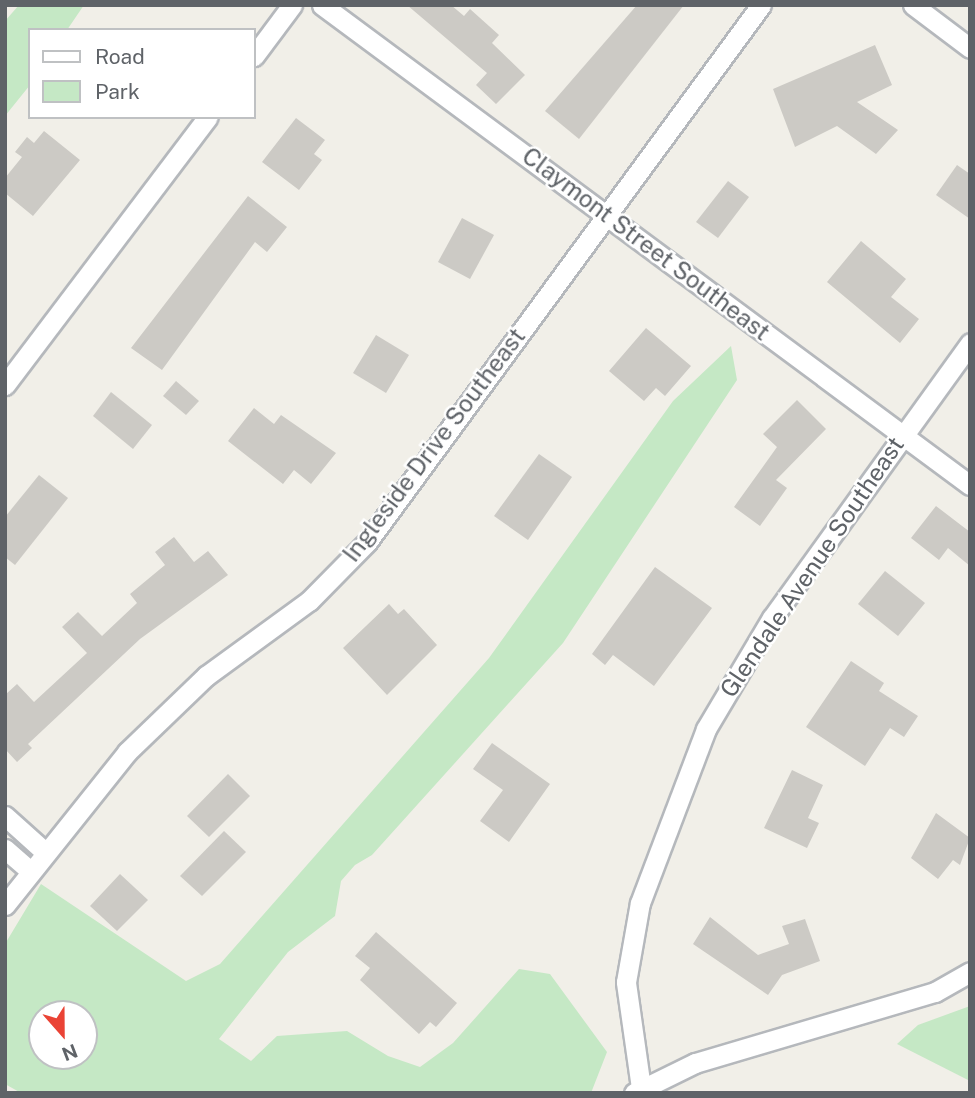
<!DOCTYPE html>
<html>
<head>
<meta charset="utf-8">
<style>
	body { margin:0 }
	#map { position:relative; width:975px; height:1098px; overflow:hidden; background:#f1efe8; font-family:"Public Sans",sans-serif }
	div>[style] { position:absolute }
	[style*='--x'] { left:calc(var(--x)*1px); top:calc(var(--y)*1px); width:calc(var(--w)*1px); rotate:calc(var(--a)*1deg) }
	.green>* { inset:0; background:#c5e8c5 }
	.building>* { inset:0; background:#cccac5 }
	.roads { filter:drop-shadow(2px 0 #b5b8bc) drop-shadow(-2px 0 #b5b8bc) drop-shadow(0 2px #b5b8bc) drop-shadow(0 -2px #b5b8bc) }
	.street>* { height:19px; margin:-9.5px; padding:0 9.5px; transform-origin:9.5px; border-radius:9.5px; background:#fff }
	span { translate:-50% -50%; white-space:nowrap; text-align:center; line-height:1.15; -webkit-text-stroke:5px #fff; paint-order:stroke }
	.street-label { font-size:24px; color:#5f6368 }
	.frame { position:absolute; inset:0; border:7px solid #5f6368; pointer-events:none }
	.legend { position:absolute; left:28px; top:28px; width:228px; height:91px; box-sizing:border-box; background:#fff; border:2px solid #bfc1c3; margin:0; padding:9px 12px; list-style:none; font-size:21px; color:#5f6368 }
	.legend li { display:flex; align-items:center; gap:14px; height:35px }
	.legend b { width:35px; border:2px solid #bfc1c3 }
	.north { position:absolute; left:28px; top:1000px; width:70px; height:70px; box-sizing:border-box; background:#fff; border:2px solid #bfc1c3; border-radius:50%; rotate:159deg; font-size:19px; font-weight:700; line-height:28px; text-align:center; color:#5f6368 }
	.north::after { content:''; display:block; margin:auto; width:24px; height:32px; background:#ea4335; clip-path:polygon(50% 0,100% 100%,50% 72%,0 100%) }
</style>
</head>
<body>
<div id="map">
	<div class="green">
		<i style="clip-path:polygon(19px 5px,84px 5px,67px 30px,30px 30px,30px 85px,5px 116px,5px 21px)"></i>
		<i style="clip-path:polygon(evenodd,731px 346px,737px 380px,563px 643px,372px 855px,355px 865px,341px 881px,335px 916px,288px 952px,219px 1039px,251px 1061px,277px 1036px,347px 1031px,388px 1056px,420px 1067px,453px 1043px,519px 969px,550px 974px,607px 1052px,591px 1093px,21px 1093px,5px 1084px,5px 944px,41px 884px,186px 981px,220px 964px,489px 658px,673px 401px,731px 346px,42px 1014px,84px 1014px,84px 1056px,42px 1056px,42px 1014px)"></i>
		<i style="clip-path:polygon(970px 1006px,970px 1081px,897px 1044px,918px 1025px)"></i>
	</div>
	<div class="building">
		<i style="clip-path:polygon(407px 5px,451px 5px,464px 16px,470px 9px,499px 35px,492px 43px,525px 75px,496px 104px,476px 85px,487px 73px)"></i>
		<i style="clip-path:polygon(637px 5px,684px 5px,579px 139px,545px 111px)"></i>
		<i style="clip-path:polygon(875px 45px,892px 85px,857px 102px,898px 130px,876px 154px,837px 126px,795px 147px,773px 89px)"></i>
		<i style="clip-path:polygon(296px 118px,325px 140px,314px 154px,322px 160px,299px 190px,262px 162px)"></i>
		<i style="clip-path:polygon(44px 131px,80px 160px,33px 216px,5px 193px,5px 178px,22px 157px,15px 152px,27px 137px,34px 143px)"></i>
		<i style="clip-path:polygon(957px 165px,970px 174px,970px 219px,936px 195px)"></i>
		<i style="clip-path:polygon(728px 181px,749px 197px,718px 238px,696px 222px)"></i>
		<i style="clip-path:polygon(248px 196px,287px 227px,267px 252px,255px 242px,162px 370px,131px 348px)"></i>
		<i style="clip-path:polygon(462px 218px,494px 235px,470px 279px,438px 262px)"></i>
		<i style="clip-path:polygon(861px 241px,906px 279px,891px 297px,919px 319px,900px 343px,827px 282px)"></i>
		<i style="clip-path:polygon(646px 328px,691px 366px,665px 396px,656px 388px,644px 401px,609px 371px)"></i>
		<i style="clip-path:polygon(376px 335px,409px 355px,386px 393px,353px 373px)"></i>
		<i style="clip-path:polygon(176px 381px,199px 401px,186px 415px,163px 396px)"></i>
		<i style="clip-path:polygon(111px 392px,152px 425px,133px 449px,93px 416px)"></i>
		<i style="clip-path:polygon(797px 400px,826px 429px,776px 480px,787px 488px,760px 526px,734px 507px,777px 447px,763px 434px)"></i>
		<i style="clip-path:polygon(254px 408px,274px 424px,281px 415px,336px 453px,311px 484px,294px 470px,283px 484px,228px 441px)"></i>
		<i style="clip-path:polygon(539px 454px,572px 477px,528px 540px,494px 516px)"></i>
		<i style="clip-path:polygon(39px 475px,68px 498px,15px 565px,5px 557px,5px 517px)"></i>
		<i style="clip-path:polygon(936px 506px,970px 532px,970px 566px,948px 548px,939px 560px,911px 538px)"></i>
		<i style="clip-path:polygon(174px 537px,194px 562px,208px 551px,228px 575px,140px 639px,28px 744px,32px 748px,17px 762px,5px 749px,5px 695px,17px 684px,34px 702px,87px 653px,62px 627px,78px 612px,102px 636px,137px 603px,130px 594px,165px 565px,155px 552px)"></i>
		<i style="clip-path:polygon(655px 567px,712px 608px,654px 686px,613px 655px,605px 665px,592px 654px)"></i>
		<i style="clip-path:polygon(885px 571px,925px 603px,898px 636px,858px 604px)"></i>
		<i style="clip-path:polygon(389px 604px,398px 614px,404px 609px,437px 645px,387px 695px,343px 648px)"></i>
		<i style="clip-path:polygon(851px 661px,884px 683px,879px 691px,918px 716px,904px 737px,890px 728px,865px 766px,806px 727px)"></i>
		<i style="clip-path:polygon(492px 743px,550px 784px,509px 842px,480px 821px,503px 790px,473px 769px)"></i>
		<i style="clip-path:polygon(792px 770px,823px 785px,808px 818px,819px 823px,807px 848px,764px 828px)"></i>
		<i style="clip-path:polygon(228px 774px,250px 796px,209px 837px,187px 816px)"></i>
		<i style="clip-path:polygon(936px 813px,970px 838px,960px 865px,953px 860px,938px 879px,911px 858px)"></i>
		<i style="clip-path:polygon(224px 831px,246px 852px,202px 896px,180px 876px)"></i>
		<i style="clip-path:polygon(120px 874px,148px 900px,117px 931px,90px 906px)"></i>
		<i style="clip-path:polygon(710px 917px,758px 955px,789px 944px,782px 926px,805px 919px,820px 961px,782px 975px,768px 995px,693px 944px)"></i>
		<i style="clip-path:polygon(376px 932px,457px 1003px,436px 1027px,430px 1022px,419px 1034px,360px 980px,370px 968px,355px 956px)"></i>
	</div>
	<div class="roads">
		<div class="street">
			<i style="--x:322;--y:5;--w:806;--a:36.53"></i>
			<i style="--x:913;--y:5;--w:71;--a:37"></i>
			<i style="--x:254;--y:56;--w:64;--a:-53.3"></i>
			<i style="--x:5;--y:385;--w:336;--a:-52.9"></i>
			<i style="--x:5;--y:816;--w:54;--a:42"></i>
			<i style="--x:5;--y:849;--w:33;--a:41"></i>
			<i style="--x:5;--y:905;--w:196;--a:-51.4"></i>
			<i style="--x:127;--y:752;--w:110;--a:-43.9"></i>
			<i style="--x:206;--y:676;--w:127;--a:-36.1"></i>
			<i style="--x:309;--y:601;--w:83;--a:-45.5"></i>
			<i style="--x:367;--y:542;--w:666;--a:-53.73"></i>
			<i style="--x:641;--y:1088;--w:107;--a:-98.1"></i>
			<i style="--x:626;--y:982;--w:80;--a:-80"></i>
			<i style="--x:640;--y:903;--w:186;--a:-69.2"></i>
			<i style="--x:706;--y:729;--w:129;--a:-59.3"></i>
			<i style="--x:772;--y:618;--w:339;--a:-54.2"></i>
			<i style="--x:634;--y:1093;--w:68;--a:-26.2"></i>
			<i style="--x:695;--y:1063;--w:250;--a:-16.5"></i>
			<i style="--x:935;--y:992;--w:40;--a:-29.7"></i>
		</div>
	</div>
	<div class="street-label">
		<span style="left:646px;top:244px;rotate:37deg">Claymont Street Southeast</span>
		<span style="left:434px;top:445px;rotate:-53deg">Ingleside Drive Southeast</span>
		<span style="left:812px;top:567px;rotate:-56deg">Glendale Avenue Southeast</span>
	</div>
	<div class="frame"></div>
	<ul class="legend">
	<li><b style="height:9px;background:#fff"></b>Road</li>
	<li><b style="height:19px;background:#c5e8c5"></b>Park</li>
	</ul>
	<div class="north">N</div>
</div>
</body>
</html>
